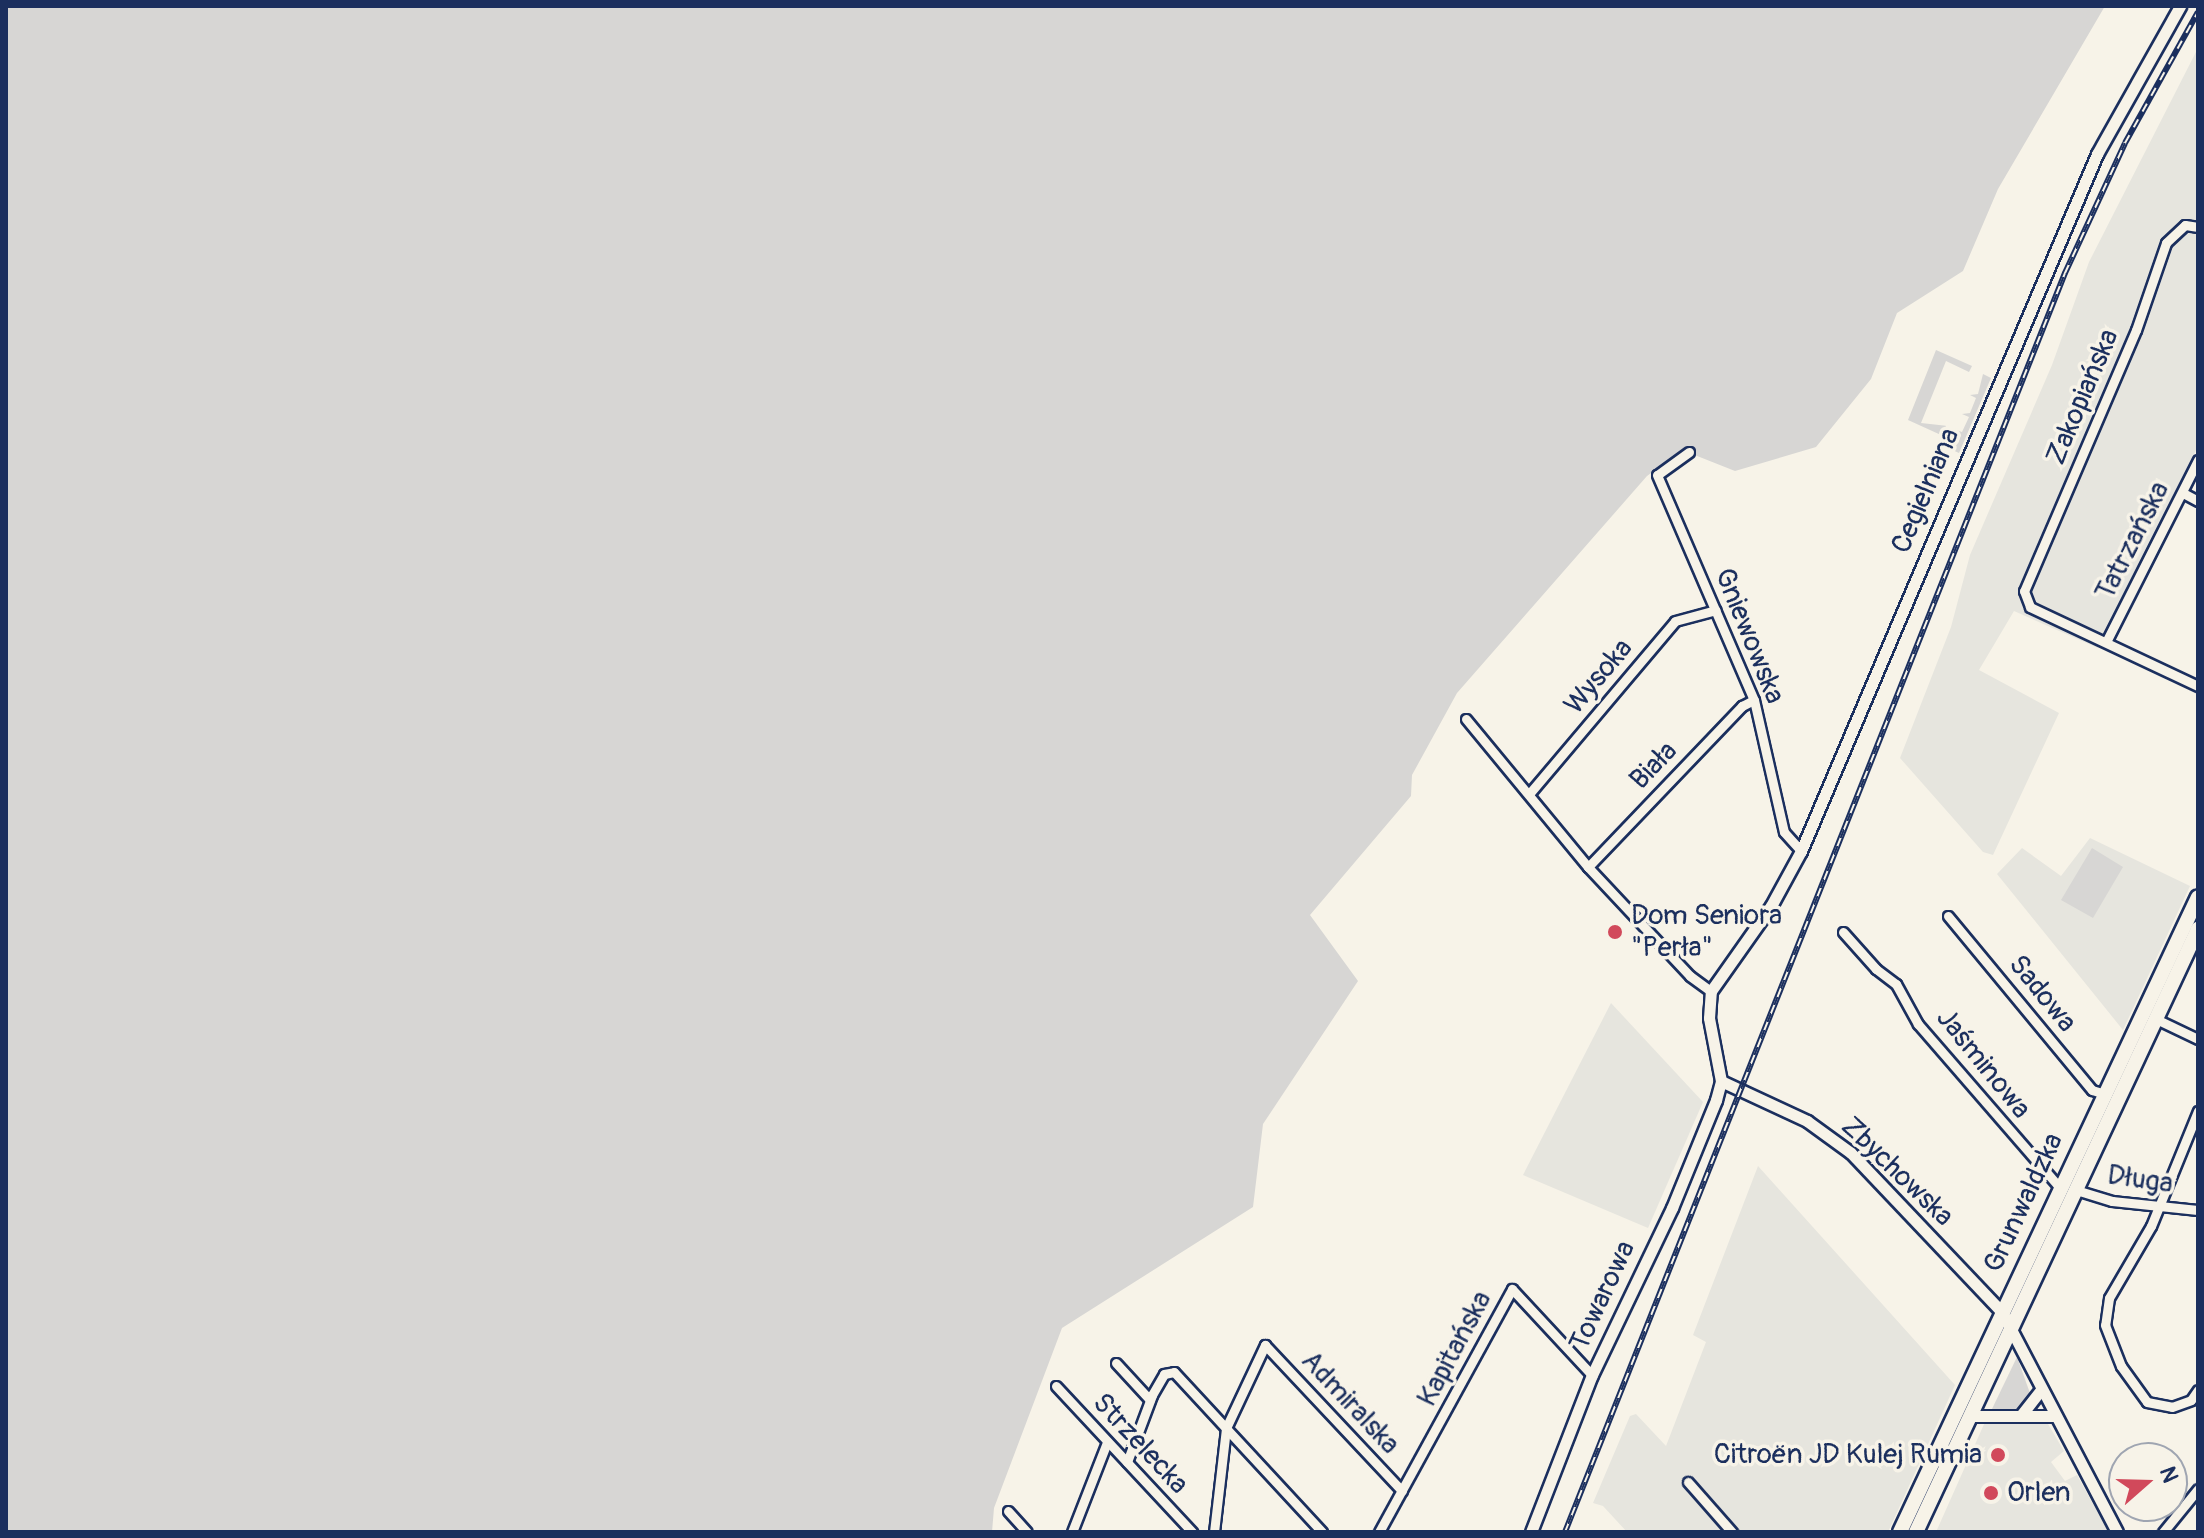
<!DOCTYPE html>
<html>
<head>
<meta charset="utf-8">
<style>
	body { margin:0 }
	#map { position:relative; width:2204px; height:1538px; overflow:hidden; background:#f7f3e8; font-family:Pangolin,sans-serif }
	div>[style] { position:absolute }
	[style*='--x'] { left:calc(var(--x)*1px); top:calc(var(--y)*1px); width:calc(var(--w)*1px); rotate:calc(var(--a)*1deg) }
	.built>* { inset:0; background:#e6e5de }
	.green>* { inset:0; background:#d7d6d4 }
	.roads { filter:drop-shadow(2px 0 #1b2f5e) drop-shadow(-2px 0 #1b2f5e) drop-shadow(0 2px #1b2f5e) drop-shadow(0 -2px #1b2f5e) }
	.minor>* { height:9px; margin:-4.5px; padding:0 4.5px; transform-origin:4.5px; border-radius:4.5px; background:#f7f3e8 }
	.tertiary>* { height:11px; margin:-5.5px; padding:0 5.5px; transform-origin:5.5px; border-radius:5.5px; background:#f7f3e8 }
	.primary>* { height:14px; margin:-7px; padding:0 7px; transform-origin:7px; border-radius:7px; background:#f7f3e8 }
	.rail>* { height:6px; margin-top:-3px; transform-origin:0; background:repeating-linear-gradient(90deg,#f7f3e8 0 9px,#1b2f5e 0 18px); box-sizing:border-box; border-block:2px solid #1b2f5e }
	.dots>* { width:22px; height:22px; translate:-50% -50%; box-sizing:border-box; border:4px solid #f7f3e8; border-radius:50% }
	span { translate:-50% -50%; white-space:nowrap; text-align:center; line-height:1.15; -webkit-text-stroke:7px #f7f3e8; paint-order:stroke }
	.street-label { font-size:28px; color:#1b2f5e }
	.poi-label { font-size:28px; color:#1b2f5e }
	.left { translate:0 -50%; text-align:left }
	.right { translate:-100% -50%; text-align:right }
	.frame { position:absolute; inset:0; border:8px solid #1b2f5e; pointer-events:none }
	.north { position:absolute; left:2108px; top:1442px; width:80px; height:80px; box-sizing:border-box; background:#f7f3e8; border:2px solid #9fa5b1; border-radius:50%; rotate:70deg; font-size:22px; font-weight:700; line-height:32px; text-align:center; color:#1b2f5e }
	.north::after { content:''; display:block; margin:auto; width:28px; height:36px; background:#d1495b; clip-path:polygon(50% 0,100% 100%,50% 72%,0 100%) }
</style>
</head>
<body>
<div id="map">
	<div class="built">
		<i style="clip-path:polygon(2198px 48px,2198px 446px,2098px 648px,2014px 611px,1979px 670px,2059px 713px,1993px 855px,1983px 852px,1900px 758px,1951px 627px,1970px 555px,2052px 365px,2089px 262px)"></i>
		<i style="clip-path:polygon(2090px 838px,2190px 886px,2123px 1030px,1997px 874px,2022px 848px,2061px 876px)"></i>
		<i style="clip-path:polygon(1611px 1003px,1703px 1102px,1648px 1228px,1523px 1175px)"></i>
		<i style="clip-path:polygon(1758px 1166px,1955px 1385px,1888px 1532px,1627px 1532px,1603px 1506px,1593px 1503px,1630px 1416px,1636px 1414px,1666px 1446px,1706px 1342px,1693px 1335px)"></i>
		<i style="clip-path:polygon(1985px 1422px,2048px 1424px,2064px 1451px,2051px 1462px,2065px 1481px,2077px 1475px,2108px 1531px,1936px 1532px)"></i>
	</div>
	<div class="green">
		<i style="clip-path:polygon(6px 6px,2105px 6px,1998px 189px,1963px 271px,1897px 313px,1871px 379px,1816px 447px,1735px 471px,1682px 450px,1647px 476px,1457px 693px,1412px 775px,1411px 796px,1310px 915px,1358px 981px,1263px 1124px,1253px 1207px,1062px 1328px,994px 1508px,992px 1532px,6px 1532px)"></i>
		<i style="clip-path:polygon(1936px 350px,1972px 366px,1969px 372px,1946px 361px,1921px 423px,1948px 426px,1941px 435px,1908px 420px)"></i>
		<i style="clip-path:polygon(1983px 374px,1991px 378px,1959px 453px,1948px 448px,1951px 442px,1958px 443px,1961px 435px,1956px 430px,1962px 432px,1969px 417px,1962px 414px,1970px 413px,1976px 398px,1970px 395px,1978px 394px)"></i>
		<i style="clip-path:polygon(2092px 848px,2123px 867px,2093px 918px,2061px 900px)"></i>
		<i style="clip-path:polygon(2017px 1357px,2031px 1396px,2019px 1410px,1991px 1411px)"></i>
	</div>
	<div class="roads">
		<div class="minor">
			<i style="--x:2198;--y:227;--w:13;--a:-171"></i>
			<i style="--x:2185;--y:225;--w:26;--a:137"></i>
			<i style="--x:2166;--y:243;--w:92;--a:109"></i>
			<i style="--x:2136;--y:330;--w:284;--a:113.2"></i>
			<i style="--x:2024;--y:591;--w:17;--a:69"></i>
			<i style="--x:2030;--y:607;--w:186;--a:25.2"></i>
			<i style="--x:1689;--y:452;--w:39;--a:144"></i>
			<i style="--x:1657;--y:475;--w:245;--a:66.7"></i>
			<i style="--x:1754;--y:700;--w:135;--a:77.2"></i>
			<i style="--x:1784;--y:832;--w:25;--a:48"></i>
			<i style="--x:2183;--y:493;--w:17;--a:28"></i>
			<i style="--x:2106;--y:642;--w:204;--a:-63.2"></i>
			<i style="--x:1466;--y:719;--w:192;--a:50.5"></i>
			<i style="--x:1588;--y:867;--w:149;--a:46.9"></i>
			<i style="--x:1690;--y:976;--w:26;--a:36"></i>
			<i style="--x:1529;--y:794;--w:226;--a:-49.8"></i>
			<i style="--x:1675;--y:621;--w:42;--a:-15"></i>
			<i style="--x:1588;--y:867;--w:223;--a:-46.3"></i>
			<i style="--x:1742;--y:706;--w:13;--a:-27"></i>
			<i style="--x:1948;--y:916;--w:226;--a:50.4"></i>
			<i style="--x:2092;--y:1090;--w:14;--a:17"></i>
			<i style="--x:1843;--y:932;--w:50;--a:48.3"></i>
			<i style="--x:1876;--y:969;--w:25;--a:37"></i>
			<i style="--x:1896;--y:984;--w:46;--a:61.2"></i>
			<i style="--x:1918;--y:1024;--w:217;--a:49.1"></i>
			<i style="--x:2156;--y:1019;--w:47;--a:25.5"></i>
			<i style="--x:2198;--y:1111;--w:124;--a:112.2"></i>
			<i style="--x:2151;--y:1226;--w:83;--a:120.3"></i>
			<i style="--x:2109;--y:1298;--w:27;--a:98"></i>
			<i style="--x:2105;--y:1325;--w:44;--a:68.7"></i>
			<i style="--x:2121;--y:1366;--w:44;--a:54.2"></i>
			<i style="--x:2147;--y:1402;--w:25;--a:11"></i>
			<i style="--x:2172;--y:1407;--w:20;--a:-20"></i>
			<i style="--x:2191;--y:1400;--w:12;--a:-55"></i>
			<i style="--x:2076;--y:1190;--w:38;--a:17"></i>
			<i style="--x:2112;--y:1201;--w:86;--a:6"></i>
			<i style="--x:1116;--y:1363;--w:50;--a:47.4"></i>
			<i style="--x:1056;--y:1386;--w:200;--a:47"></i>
			<i style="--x:1127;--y:1462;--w:72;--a:-69.5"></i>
			<i style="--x:1152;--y:1395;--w:24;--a:-60"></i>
			<i style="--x:1164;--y:1374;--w:10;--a:-11"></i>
			<i style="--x:1174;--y:1372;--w:218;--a:47.2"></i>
			<i style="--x:1688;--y:1482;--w:67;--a:48.7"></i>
			<i style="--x:1008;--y:1511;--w:28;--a:48"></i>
			<i style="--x:1072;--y:1532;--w:97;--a:-68.7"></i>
			<i style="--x:1214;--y:1532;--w:105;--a:-83.4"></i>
			<i style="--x:1226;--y:1428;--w:92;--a:-64.8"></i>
			<i style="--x:1265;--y:1345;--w:200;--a:46.8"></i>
			<i style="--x:1379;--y:1532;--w:277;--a:-61.3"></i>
			<i style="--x:1512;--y:1289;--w:117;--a:47.1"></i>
			<i style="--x:2163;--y:1532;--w:55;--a:-50.9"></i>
		</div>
		<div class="tertiary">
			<i style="--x:1721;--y:1081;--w:95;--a:24.9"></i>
			<i style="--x:1807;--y:1121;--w:54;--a:36"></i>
			<i style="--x:1851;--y:1153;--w:219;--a:46.5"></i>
			<i style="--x:2002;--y:1312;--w:248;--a:62.4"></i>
			<i style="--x:2022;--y:1414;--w:31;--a:-52"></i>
			<i style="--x:1973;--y:1416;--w:82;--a:0"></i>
			<i style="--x:1531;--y:1532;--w:168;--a:-68.8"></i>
			<i style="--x:1592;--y:1375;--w:185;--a:-64.4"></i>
			<i style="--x:1672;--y:1208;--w:117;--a:-67.8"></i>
			<i style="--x:1716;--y:1100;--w:20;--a:-75"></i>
			<i style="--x:1721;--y:1081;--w:64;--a:-100.8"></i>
			<i style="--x:1709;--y:1018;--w:27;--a:-86"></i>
			<i style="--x:1711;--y:991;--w:104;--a:-54.8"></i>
			<i style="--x:1771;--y:906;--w:63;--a:-61.4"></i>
			<i style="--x:1801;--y:851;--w:757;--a:-66.99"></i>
			<i style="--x:2097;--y:154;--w:170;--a:-60.7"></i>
		</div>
		<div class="primary">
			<i style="--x:1900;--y:1532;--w:701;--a:-64.86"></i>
			<i style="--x:1916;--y:1532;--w:666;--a:-64.94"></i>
		</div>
	</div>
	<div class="rail">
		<i style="--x:1565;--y:1532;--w:1355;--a:-68.34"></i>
		<i style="--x:2065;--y:273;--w:143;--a:-65.2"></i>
		<i style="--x:2125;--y:143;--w:150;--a:-60.9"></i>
	</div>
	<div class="dots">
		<i style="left:1615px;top:932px;background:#d1495b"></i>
		<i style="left:1998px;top:1455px;background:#d1495b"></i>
		<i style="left:1991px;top:1493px;background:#d1495b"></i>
	</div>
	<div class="street-label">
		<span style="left:2083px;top:397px;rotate:-67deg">Zakopiańska</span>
		<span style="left:1926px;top:491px;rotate:-67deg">Cegielniana</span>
		<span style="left:2133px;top:541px;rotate:-63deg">Tatrzańska</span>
		<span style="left:1749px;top:636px;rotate:68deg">Gniewowska</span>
		<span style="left:1599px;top:677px;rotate:-50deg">Wysoka</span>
		<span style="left:1654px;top:766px;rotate:-46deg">Biała</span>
		<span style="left:2042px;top:994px;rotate:51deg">Sadowa</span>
		<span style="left:1983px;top:1064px;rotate:51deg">Jaśminowa</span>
		<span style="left:1897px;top:1172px;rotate:44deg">Zbychowska</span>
		<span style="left:2140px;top:1180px;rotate:8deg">Długa</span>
		<span style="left:2024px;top:1203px;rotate:-65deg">Grunwaldzka</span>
		<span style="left:1603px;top:1296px;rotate:-65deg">Towarowa</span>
		<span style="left:1455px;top:1349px;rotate:-62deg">Kapitańska</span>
		<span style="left:1350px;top:1403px;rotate:47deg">Admiralska</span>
		<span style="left:1140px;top:1444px;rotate:47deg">Strzelecka</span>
	</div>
	<div class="poi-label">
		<span class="left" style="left:1631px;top:932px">Dom Seniora<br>"Perła"</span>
		<span class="right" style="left:1982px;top:1455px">Citroën JD Kulej Rumia</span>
		<span class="left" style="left:2007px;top:1493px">Orlen</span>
	</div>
	<div class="frame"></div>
	<div class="north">N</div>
</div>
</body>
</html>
